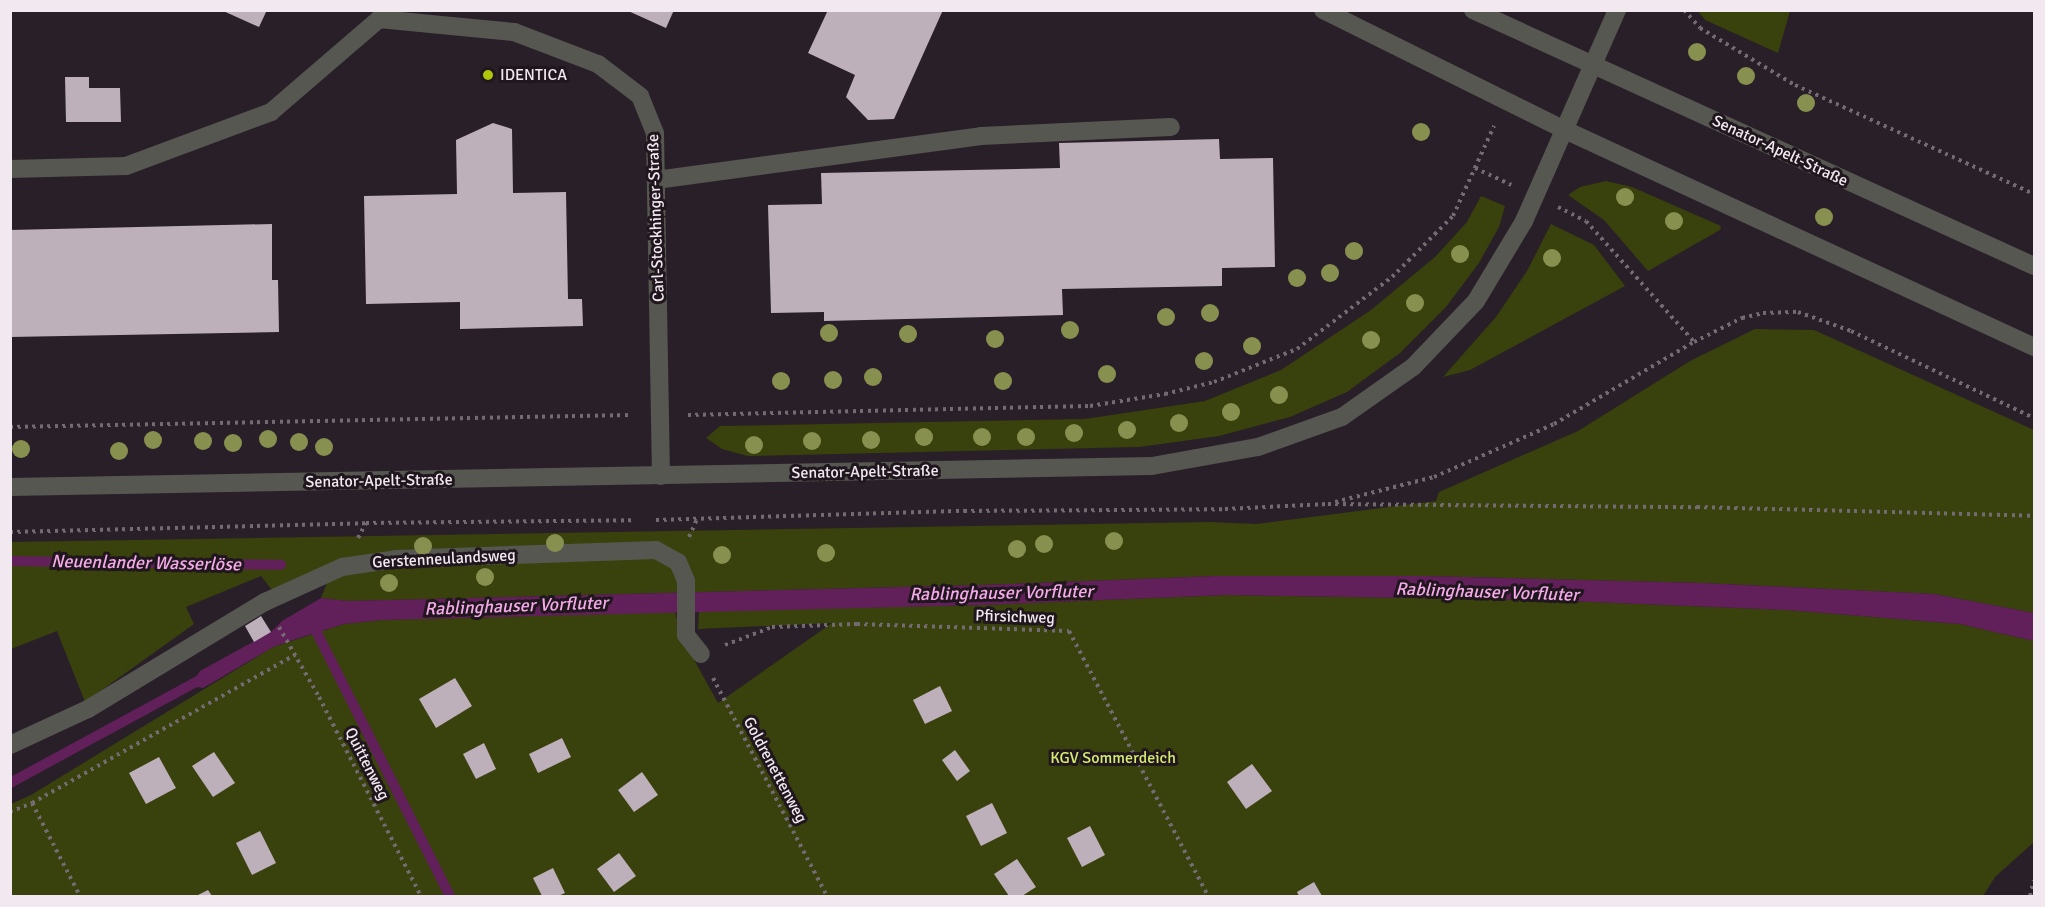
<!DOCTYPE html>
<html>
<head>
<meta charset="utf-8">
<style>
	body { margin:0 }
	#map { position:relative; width:2045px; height:907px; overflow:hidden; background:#291f28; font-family:Signika,sans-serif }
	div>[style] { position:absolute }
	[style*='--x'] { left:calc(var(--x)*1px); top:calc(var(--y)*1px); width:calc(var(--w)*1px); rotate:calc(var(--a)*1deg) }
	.green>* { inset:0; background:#39410c }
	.water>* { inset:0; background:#62205b }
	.stream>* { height:10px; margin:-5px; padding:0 5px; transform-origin:5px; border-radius:5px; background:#62205b }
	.building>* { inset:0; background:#beb0bb }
	.path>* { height:4px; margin-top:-2px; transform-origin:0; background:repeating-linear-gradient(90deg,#746a72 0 3px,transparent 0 7.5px) }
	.minor>* { height:18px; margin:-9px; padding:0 9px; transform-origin:9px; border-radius:9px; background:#565751 }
	.trees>* { width:18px; height:18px; margin:-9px; border-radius:50%; background:#88904f }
	.dots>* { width:16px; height:16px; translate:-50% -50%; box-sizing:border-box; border:3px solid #20161e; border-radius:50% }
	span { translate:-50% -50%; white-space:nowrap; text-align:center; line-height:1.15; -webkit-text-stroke:6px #20161e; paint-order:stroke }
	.poi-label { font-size:16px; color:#f1e9ef }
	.left { translate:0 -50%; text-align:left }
	.street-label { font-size:16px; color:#f1e9ef }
	.park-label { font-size:16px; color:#d6ec6f }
	.water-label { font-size:18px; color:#f5a9e9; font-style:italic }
	.frame { position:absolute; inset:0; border:12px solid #f1e9ef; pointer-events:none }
</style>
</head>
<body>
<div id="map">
	<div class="green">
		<i style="clip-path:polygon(1698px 11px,1790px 11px,1778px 53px,1705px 20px)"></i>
		<i style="clip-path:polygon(1606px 181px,1632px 187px,1721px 226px,1720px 230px,1648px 271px,1604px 220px,1568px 195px,1580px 187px)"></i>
		<i style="clip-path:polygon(1481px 196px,1505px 206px,1499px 227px,1479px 263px,1446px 307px,1400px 353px,1347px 392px,1290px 417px,1219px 436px,1139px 447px,748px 456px,722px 449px,706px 438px,720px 426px,1085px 419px,1205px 401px,1281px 370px,1371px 310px,1435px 257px,1467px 222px)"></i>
		<i style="clip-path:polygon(1551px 224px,1594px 245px,1625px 286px,1470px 370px,1443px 377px,1496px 317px,1527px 271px)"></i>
		<i style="clip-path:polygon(1755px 329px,1814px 330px,2034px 430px,2034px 613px,1934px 594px,1702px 583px,1422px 576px,1217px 576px,983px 585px,348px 601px,321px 598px,335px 563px,272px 590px,261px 576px,186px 607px,194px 624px,85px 702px,57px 631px,11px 649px,11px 542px,1209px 522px,1257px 524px,1436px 501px,1439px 492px,1578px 431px,1690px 361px)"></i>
		<i style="clip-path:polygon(1226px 595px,1544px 600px,1787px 610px,1960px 624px,2034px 641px,2034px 842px,1995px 877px,1983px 896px,11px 896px,11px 804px,31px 795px,273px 647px,344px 624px,381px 620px,675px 612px,682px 638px,718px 703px,832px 623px,698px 629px,699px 611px,979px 605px)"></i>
	</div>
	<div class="water">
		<i style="clip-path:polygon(1217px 576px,1422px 576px,1702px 583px,1934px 594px,2034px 613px,2034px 641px,1960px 624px,1787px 610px,1544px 600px,1226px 595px,979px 605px,381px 620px,344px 624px,293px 640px,273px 647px,203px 688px,190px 686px,200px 671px,271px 632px,282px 621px,321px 598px,348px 601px,983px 585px)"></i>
	</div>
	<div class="stream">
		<i style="--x:10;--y:561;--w:271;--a:0.8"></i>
		<i style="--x:311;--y:621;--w:308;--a:63.2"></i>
		<i style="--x:10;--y:783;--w:216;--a:-28.5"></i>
	</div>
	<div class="building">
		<i style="clip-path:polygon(221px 10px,267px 10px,259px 27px)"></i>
		<i style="clip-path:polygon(626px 10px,674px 10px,666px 28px)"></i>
		<i style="clip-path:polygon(828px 10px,943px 10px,894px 119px,868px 120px,846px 97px,855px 75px,808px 53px)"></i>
		<i style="clip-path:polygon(65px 77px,89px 77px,89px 88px,120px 88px,121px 122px,66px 122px)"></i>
		<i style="clip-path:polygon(493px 123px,512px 129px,513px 193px,566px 192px,568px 299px,582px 299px,583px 326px,460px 329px,460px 302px,366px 304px,364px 196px,457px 194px,456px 140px)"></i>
		<i style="clip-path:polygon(1219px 139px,1220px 159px,1273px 158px,1275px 267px,1222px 268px,1222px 286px,1062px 289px,1063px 315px,824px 321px,824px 312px,771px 313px,768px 205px,822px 204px,821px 173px,1060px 168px,1059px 143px)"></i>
		<i style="clip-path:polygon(272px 224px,272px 280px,278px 280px,279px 332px,10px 337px,10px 230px)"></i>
		<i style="clip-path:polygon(261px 616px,271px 632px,254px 642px,245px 626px)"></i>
		<i style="clip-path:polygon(455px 678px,472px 706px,436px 728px,419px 699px)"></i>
		<i style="clip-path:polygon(940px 686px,952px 711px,925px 724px,913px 700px)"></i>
		<i style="clip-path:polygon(562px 738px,571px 757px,538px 773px,529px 754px)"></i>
		<i style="clip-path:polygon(484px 743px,496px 769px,476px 779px,463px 754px)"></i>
		<i style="clip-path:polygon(955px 750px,970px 771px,957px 781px,942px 760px)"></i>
		<i style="clip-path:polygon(214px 752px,235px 783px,213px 797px,192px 766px)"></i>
		<i style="clip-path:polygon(159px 757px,176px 788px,146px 804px,129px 773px)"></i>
		<i style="clip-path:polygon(1252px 764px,1272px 791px,1246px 809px,1227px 782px)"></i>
		<i style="clip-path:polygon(642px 772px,658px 795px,634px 812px,618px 790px)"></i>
		<i style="clip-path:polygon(992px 803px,1007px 833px,981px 846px,966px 816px)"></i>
		<i style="clip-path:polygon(1090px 826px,1105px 855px,1082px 867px,1067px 838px)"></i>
		<i style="clip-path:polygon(260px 831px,276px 863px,252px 875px,236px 843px)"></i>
		<i style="clip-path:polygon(619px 853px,636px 876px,614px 892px,597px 869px)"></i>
		<i style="clip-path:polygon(1017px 859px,1036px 887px,1022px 896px,1009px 896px,994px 874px)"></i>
		<i style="clip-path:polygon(553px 868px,565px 893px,558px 896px,542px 896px,533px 878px)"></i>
		<i style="clip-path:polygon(1314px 882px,1322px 896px,1299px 896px,1297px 892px)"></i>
		<i style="clip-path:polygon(208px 890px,212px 896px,196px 896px)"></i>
	</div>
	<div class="path">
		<i style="--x:1684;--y:10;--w:24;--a:48"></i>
		<i style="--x:1700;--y:28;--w:111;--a:31"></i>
		<i style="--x:1795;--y:85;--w:263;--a:24.5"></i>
		<i style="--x:1475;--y:168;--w:40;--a:25"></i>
		<i style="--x:1558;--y:207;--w:31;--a:27"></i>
		<i style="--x:1586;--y:221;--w:162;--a:48.2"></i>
		<i style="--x:1694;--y:342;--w:54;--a:-26.6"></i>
		<i style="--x:1742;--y:318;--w:22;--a:-13"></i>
		<i style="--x:1763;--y:313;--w:35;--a:-2"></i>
		<i style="--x:1798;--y:312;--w:56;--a:19.7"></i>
		<i style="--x:1851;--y:331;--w:203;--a:25.4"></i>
		<i style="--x:688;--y:415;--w:402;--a:-1.3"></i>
		<i style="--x:1090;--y:406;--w:76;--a:-9.1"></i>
		<i style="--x:1165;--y:394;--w:50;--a:-13.8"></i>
		<i style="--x:1214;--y:382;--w:89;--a:-21.7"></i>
		<i style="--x:1297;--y:349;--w:119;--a:-37.2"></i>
		<i style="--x:1392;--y:277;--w:86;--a:-45"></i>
		<i style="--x:1453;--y:216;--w:99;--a:-65.5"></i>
		<i style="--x:10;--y:427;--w:622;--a:-1.11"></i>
		<i style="--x:1335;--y:502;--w:102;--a:-14.2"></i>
		<i style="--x:1434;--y:477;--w:131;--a:-23.8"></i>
		<i style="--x:1554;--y:424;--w:162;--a:-30.4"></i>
		<i style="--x:656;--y:520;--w:308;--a:-1.7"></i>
		<i style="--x:964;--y:511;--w:261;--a:-0.4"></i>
		<i style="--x:1225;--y:509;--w:103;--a:-2.8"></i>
		<i style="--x:1328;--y:504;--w:369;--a:0.5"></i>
		<i style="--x:1697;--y:507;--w:337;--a:1.5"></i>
		<i style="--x:10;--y:532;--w:356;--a:-1.4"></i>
		<i style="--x:366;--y:523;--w:268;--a:-0.6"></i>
		<i style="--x:689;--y:537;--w:20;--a:-66"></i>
		<i style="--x:358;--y:538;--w:17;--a:-62"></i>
		<i style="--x:279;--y:627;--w:81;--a:60.3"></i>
		<i style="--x:319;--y:697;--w:224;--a:62.9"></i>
		<i style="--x:725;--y:645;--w:50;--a:-21"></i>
		<i style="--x:772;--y:627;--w:85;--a:-2"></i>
		<i style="--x:857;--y:624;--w:212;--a:1.9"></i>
		<i style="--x:1069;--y:631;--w:299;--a:62.3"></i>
		<i style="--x:713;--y:678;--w:246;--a:62.4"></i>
		<i style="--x:32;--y:803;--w:105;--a:62.7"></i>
		<i style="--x:10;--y:812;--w:24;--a:-22"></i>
		<i style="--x:32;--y:803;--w:302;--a:-29.4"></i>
		<i style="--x:2030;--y:896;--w:16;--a:-76"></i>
	</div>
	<div class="minor">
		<i style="--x:1323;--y:10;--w:270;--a:26.4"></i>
		<i style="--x:1565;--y:130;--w:517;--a:24.83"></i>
		<i style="--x:1473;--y:10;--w:617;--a:24.53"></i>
		<i style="--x:10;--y:169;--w:116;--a:-1.5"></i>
		<i style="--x:126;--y:166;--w:155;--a:-20.4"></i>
		<i style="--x:271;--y:112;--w:143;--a:-40.7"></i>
		<i style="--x:379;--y:19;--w:136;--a:5.5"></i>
		<i style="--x:514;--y:32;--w:90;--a:20.9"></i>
		<i style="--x:598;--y:64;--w:53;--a:37.3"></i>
		<i style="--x:640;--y:96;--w:40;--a:68"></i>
		<i style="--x:655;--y:133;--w:343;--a:89"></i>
		<i style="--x:656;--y:180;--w:328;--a:-7.7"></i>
		<i style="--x:981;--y:136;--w:190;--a:-2.7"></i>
		<i style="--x:10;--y:487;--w:1142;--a:-1.05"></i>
		<i style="--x:1152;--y:466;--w:108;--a:-10.2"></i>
		<i style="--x:1258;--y:447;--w:89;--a:-19.7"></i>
		<i style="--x:1342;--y:417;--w:87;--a:-35.2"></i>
		<i style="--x:1413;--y:367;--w:91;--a:-46.3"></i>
		<i style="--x:1476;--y:301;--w:93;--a:-59"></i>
		<i style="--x:1524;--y:221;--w:231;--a:-66.2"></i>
		<i style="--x:10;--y:745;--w:86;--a:-24.8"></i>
		<i style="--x:88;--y:709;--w:207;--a:-31.2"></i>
		<i style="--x:265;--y:602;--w:85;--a:-24.4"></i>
		<i style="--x:342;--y:567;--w:56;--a:-8.3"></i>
		<i style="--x:397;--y:559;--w:259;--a:-2"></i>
		<i style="--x:656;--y:550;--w:25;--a:29"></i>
		<i style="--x:678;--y:562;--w:21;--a:67"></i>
		<i style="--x:686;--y:581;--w:54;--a:90"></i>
		<i style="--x:686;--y:635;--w:24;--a:52"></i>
	</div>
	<div class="trees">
		<i style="left:1697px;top:52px"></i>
		<i style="left:1746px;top:76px"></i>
		<i style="left:1806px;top:103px"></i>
		<i style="left:1421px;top:132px"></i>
		<i style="left:1625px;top:197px"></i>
		<i style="left:1824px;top:217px"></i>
		<i style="left:1674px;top:221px"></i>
		<i style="left:1354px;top:251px"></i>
		<i style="left:1460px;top:254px"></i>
		<i style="left:1552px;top:258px"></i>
		<i style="left:1330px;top:273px"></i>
		<i style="left:1297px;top:278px"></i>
		<i style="left:1415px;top:303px"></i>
		<i style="left:1210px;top:313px"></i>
		<i style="left:1166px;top:317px"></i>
		<i style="left:1070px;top:330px"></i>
		<i style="left:829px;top:333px"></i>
		<i style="left:908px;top:334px"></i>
		<i style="left:995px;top:339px"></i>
		<i style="left:1371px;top:340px"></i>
		<i style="left:1252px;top:346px"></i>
		<i style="left:1204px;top:361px"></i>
		<i style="left:1107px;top:374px"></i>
		<i style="left:873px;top:377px"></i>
		<i style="left:833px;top:380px"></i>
		<i style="left:781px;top:381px"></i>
		<i style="left:1003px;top:381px"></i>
		<i style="left:1279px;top:395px"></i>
		<i style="left:1231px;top:412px"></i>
		<i style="left:1179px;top:423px"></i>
		<i style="left:1127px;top:430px"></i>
		<i style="left:1074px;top:433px"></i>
		<i style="left:924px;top:437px"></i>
		<i style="left:982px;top:437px"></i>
		<i style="left:1026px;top:437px"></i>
		<i style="left:268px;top:439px"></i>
		<i style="left:153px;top:440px"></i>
		<i style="left:871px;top:440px"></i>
		<i style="left:203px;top:441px"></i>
		<i style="left:812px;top:441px"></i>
		<i style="left:299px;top:442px"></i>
		<i style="left:233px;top:443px"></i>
		<i style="left:754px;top:445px"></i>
		<i style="left:324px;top:447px"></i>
		<i style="left:21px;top:449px"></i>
		<i style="left:119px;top:451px"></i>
		<i style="left:1114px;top:541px"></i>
		<i style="left:555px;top:543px"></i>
		<i style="left:1044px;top:544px"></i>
		<i style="left:423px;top:546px"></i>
		<i style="left:1017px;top:549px"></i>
		<i style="left:826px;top:553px"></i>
		<i style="left:722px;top:555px"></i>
		<i style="left:485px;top:577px"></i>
		<i style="left:389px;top:583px"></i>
	</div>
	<div class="dots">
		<i style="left:488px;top:75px;background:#aec50a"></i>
	</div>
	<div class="poi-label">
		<span class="left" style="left:500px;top:75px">IDENTICA</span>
	</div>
	<div class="street-label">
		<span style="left:1780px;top:151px;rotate:25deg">Senator-Apelt-Straße</span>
		<span style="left:656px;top:218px;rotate:-92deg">Carl-Stockhinger-Straße</span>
		<span style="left:865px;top:472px;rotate:-1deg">Senator-Apelt-Straße</span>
		<span style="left:379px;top:481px;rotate:-1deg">Senator-Apelt-Straße</span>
		<span style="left:444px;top:559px;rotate:-3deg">Gerstenneulandsweg</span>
		<span style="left:1015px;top:617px;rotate:2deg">Pfirsichweg</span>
		<span style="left:367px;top:764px;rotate:63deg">Quittenweg</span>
		<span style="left:775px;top:770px;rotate:62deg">Goldrenettenweg</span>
	</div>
	<div class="park-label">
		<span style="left:1113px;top:758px">KGV Sommerdeich</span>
	</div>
	<div class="water-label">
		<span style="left:146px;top:563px;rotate:1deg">Neuenlander Wasserlöse</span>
		<span style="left:1487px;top:592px;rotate:2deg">Rablinghauser Vorfluter</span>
		<span style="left:1001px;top:593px;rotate:-1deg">Rablinghauser Vorfluter</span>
		<span style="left:516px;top:606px;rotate:-2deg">Rablinghauser Vorfluter</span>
	</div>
	<div class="frame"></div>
</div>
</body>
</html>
